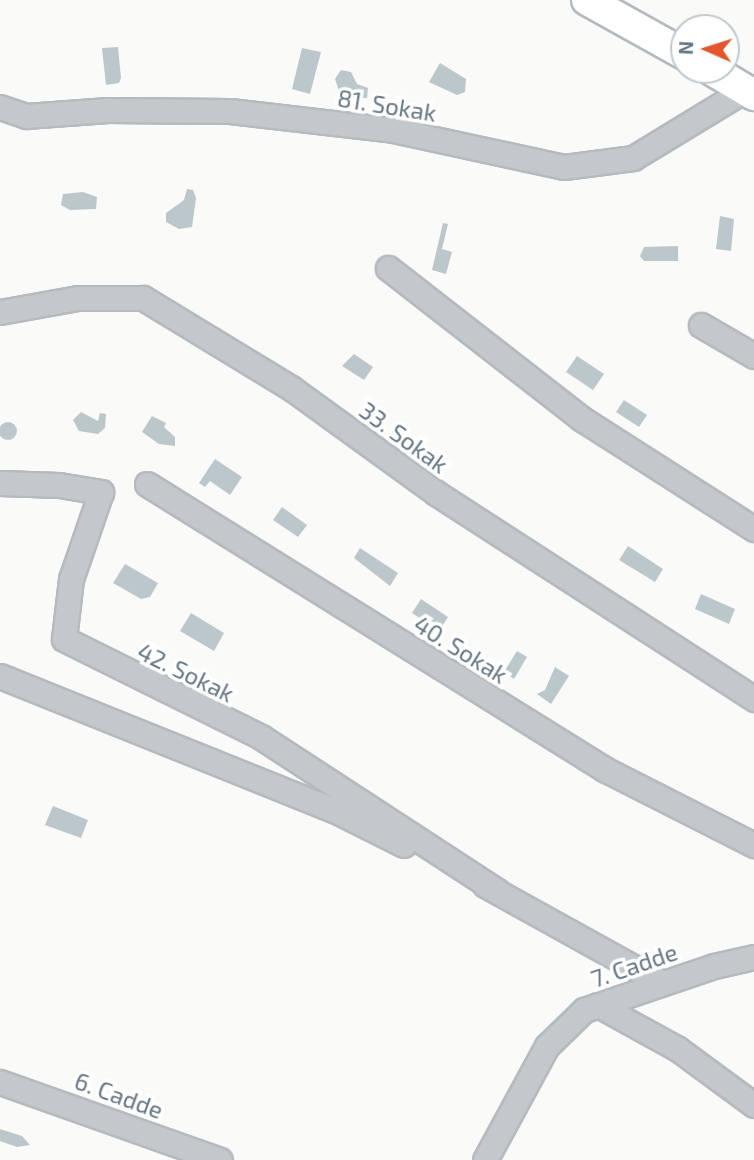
<!DOCTYPE html>
<html>
<head>
<meta charset="utf-8">
<style>
	body { margin:0 }
	#map { position:relative; width:754px; height:1160px; overflow:hidden; background:#fafaf8; font-family:"Exo 2",sans-serif }
	div>[style] { position:absolute }
	[style*='--x'] { left:calc(var(--x)*1px); top:calc(var(--y)*1px); width:calc(var(--w)*1px); rotate:calc(var(--a)*1deg) }
	.water>* { inset:0; background:#bbc7cb }
	.round { border-radius:50% }
	.roads { filter:drop-shadow(2px 0 #b5babe) drop-shadow(-2px 0 #b5babe) drop-shadow(0 2px #b5babe) drop-shadow(0 -2px #b5babe) }
	.minor>* { height:23px; margin:-11.5px; padding:0 11.5px; transform-origin:11.5px; border-radius:11.5px; background:#c3c8cc }
	.major>* { height:30px; margin:-15px; padding:0 15px; transform-origin:15px; border-radius:15px; background:#fff }
	span { translate:-50% -50%; white-space:nowrap; text-align:center; line-height:1.15; -webkit-text-stroke:7px #fff; paint-order:stroke }
	.street-label { font-size:24px; color:#657683 }
	.north { position:absolute; left:670px; top:14px; width:70px; height:70px; box-sizing:border-box; background:#fff; border:2px solid #c1c8cd; border-radius:50%; rotate:273deg; font-size:19px; font-weight:700; line-height:28px; text-align:center; color:#657683 }
	.north::after { content:''; display:block; margin:auto; width:24px; height:32px; background:#e4572e; clip-path:polygon(50% 0,100% 100%,50% 72%,0 100%) }
</style>
</head>
<body>
<div id="map">
	<div class="water">
		<i style="clip-path:polygon(118px 47px,121px 78px,119px 83px,106px 85px,102px 48px)"></i>
		<i style="clip-path:polygon(302px 48px,321px 52px,310px 94px,292px 89px)"></i>
		<i style="clip-path:polygon(440px 63px,466px 79px,465px 92px,457px 95px,429px 82px)"></i>
		<i style="clip-path:polygon(341px 70px,351px 72px,357px 84px,368px 88px,367px 98px,341px 97px,335px 79px)"></i>
		<i style="clip-path:polygon(187px 189px,193px 190px,196px 198px,192px 227px,179px 229px,166px 222px,166px 213px,184px 200px)"></i>
		<i style="clip-path:polygon(83px 192px,97px 197px,96px 209px,70px 210px,61px 205px,63px 194px)"></i>
		<i style="clip-path:polygon(720px 216px,734px 219px,731px 251px,716px 249px)"></i>
		<i style="clip-path:polygon(443px 223px,448px 224px,442px 249px,452px 252px,446px 274px,432px 270px)"></i>
		<i style="clip-path:polygon(678px 246px,678px 261px,644px 261px,640px 256px,644px 247px)"></i>
		<i style="clip-path:polygon(354px 354px,373px 367px,364px 380px,342px 366px)"></i>
		<i style="clip-path:polygon(577px 356px,604px 374px,593px 390px,566px 372px)"></i>
		<i style="clip-path:polygon(624px 400px,647px 415px,639px 427px,616px 412px)"></i>
		<i style="clip-path:polygon(81px 412px,98px 421px,100px 413px,106px 414px,105px 428px,98px 434px,79px 431px,73px 420px)"></i>
		<i style="clip-path:polygon(152px 416px,166px 423px,164px 427px,175px 437px,175px 446px,159px 444px,142px 432px)"></i>
		<i class="round" style="left:-1px;top:422px;width:18px;height:18px"></i>
		<i style="clip-path:polygon(215px 459px,242px 477px,230px 495px,210px 481px,205px 487px,199px 483px)"></i>
		<i style="clip-path:polygon(282px 507px,307px 525px,298px 537px,273px 520px)"></i>
		<i style="clip-path:polygon(628px 546px,663px 569px,655px 582px,619px 560px)"></i>
		<i style="clip-path:polygon(360px 548px,398px 573px,390px 586px,354px 558px)"></i>
		<i style="clip-path:polygon(125px 564px,158px 583px,150px 597px,141px 599px,113px 583px)"></i>
		<i style="clip-path:polygon(701px 594px,735px 609px,729px 624px,695px 609px)"></i>
		<i style="clip-path:polygon(421px 599px,448px 617px,439px 631px,412px 613px)"></i>
		<i style="clip-path:polygon(191px 613px,224px 633px,214px 651px,180px 631px)"></i>
		<i style="clip-path:polygon(517px 651px,527px 657px,514px 679px,504px 672px)"></i>
		<i style="clip-path:polygon(555px 667px,569px 676px,551px 704px,537px 694px,545px 690px)"></i>
		<i style="clip-path:polygon(53px 806px,88px 820px,81px 838px,45px 825px)"></i>
		<i style="clip-path:polygon(0 1129px,22px 1136px,30px 1145px,17px 1147px,0 1141px)"></i>
	</div>
	<div class="roads">
		<div class="minor">
			<i style="--x:0;--y:107;--w:28;--a:19"></i>
			<i style="--x:26;--y:116;--w:82;--a:-4.2"></i>
			<i style="--x:108;--y:110;--w:122;--a:0.5"></i>
			<i style="--x:230;--y:111;--w:164;--a:6.6"></i>
			<i style="--x:393;--y:130;--w:175;--a:12.2"></i>
			<i style="--x:564;--y:167;--w:70;--a:-7.4"></i>
			<i style="--x:633;--y:158;--w:131;--a:-31.3"></i>
			<i style="--x:388;--y:268;--w:246;--a:37.9"></i>
			<i style="--x:582;--y:419;--w:204;--a:32.6"></i>
			<i style="--x:0;--y:312;--w:79;--a:-10.2"></i>
			<i style="--x:78;--y:298;--w:65;--a:0"></i>
			<i style="--x:143;--y:298;--w:173;--a:31.3"></i>
			<i style="--x:291;--y:388;--w:179;--a:35.9"></i>
			<i style="--x:436;--y:493;--w:379;--a:32.9"></i>
			<i style="--x:701;--y:325;--w:61;--a:30.3"></i>
			<i style="--x:0;--y:483;--w:59;--a:1.9"></i>
			<i style="--x:59;--y:485;--w:43;--a:9.5"></i>
			<i style="--x:101;--y:492;--w:92;--a:109"></i>
			<i style="--x:71;--y:579;--w:60;--a:96.7"></i>
			<i style="--x:64;--y:639;--w:220;--a:26.4"></i>
			<i style="--x:261;--y:737;--w:282;--a:33.1"></i>
			<i style="--x:147;--y:484;--w:541;--a:31.93"></i>
			<i style="--x:606;--y:770;--w:166;--a:26.9"></i>
			<i style="--x:0;--y:676;--w:360;--a:21.9"></i>
			<i style="--x:334;--y:810;--w:78;--a:26.6"></i>
			<i style="--x:485;--y:885;--w:202;--a:29"></i>
			<i style="--x:598;--y:1005;--w:91;--a:28.8"></i>
			<i style="--x:678;--y:1049;--w:94;--a:36.4"></i>
			<i style="--x:0;--y:1082;--w:233;--a:19.5"></i>
			<i style="--x:485;--y:1160;--w:130;--a:-61.5"></i>
			<i style="--x:547;--y:1046;--w:52;--a:-44.2"></i>
			<i style="--x:584;--y:1010;--w:137;--a:-18.7"></i>
			<i style="--x:714;--y:966;--w:41;--a:-12.7"></i>
		</div>
		<div class="major">
			<i style="--x:587;--y:0;--w:111;--a:29.1"></i>
			<i style="--x:712;--y:70;--w:49;--a:30.8"></i>
		</div>
	</div>
	<div class="street-label">
		<span style="left:387px;top:105px;rotate:9deg">81. Sokak</span>
		<span style="left:404px;top:437px;rotate:36deg">33. Sokak</span>
		<span style="left:461px;top:649px;rotate:32deg">40. Sokak</span>
		<span style="left:186px;top:672px;rotate:26deg">42. Sokak</span>
		<span style="left:634px;top:965px;rotate:-19deg">7. Cadde</span>
		<span style="left:119px;top:1095px;rotate:20deg">6. Cadde</span>
	</div>
	<div class="north">N</div>
</div>
</body>
</html>
